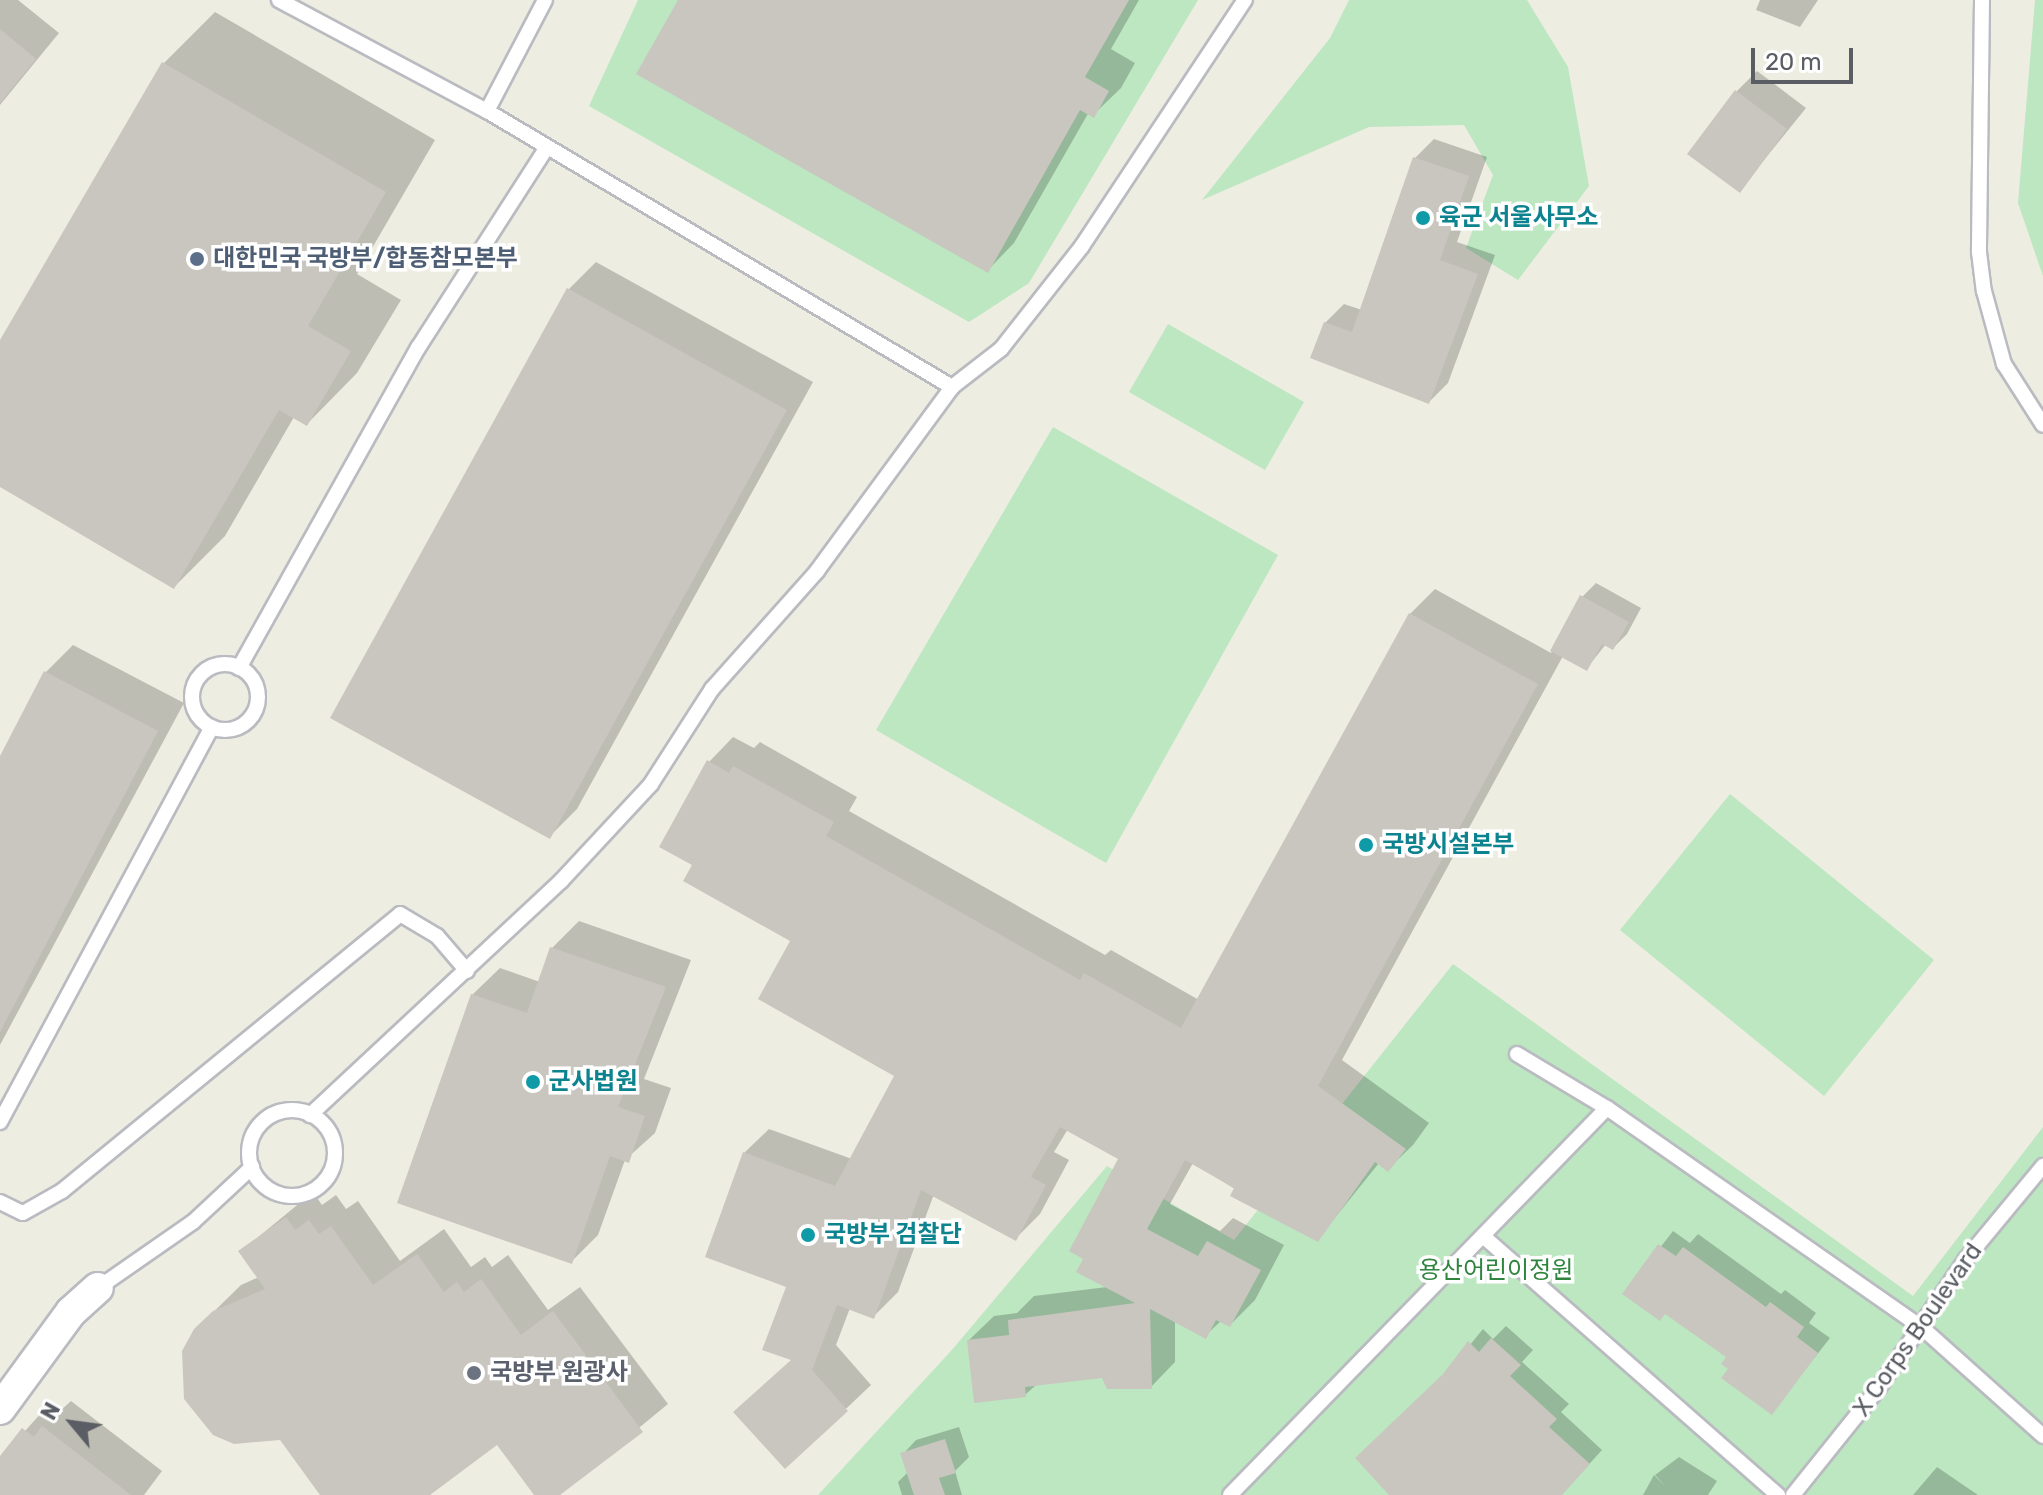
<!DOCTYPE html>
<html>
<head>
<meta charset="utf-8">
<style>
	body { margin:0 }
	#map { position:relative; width:2043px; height:1495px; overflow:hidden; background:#eeede1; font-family:Rubik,"Noto Sans KR",sans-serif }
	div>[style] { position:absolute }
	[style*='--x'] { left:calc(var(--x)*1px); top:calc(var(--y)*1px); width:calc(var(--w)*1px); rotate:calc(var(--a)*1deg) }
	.green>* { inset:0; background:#bce7c1 }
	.shadow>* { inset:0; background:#0003 }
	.building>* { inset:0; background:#c9c6bf }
	.roads { filter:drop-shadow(2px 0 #b9bbc1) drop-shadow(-2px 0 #b9bbc1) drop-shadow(0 2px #b9bbc1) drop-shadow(0 -2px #b9bbc1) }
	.service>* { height:14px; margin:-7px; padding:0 7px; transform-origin:7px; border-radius:7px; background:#fff }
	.service>.ring { margin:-7px; padding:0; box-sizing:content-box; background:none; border:14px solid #fff; border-radius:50% }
	.minor>* { height:30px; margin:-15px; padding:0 15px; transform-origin:15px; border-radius:15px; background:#fff }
	.dots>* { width:22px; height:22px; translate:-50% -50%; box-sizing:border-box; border:4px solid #fff; border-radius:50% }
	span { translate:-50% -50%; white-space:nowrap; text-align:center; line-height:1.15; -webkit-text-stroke:7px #fff; paint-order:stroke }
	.culture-label { font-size:24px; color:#0d838f; font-weight:700 }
	.left { translate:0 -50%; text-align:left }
	.service-label { font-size:24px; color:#4e5e75; font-weight:700 }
	.park-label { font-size:24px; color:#2f853e }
	.street-label { font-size:24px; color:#5a5d63 }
	.worship-label { font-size:24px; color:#5b616d; font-weight:700 }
	.north { position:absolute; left:32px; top:1383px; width:80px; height:80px; -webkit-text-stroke:6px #fff; paint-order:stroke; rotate:299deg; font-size:22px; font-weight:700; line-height:32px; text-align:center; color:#5a5d63 }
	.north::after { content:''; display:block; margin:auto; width:28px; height:36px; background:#5a5d63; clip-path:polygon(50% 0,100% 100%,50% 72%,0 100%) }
	.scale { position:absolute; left:1751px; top:48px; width:102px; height:36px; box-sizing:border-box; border:4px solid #5a5d63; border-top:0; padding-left:10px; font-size:24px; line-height:28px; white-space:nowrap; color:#5a5d63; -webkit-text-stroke:6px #fff; paint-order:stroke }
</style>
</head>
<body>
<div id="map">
	<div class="green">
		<i style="clip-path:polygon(638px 0,1198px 0,1029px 283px,969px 322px,589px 106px)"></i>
		<i style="clip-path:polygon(1349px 0,1527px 0,1568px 67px,1589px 186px,1518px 280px,1466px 248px,1493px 175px,1464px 125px,1369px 127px,1202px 200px,1330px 38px)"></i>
		<i style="clip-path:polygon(2035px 0,2043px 0,2043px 276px,2018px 203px)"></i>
		<i style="clip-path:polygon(1168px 324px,1304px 402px,1265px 470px,1129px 392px)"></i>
		<i style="clip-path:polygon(1053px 427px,1278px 555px,1106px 863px,876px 730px)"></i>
		<i style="clip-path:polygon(1730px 794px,1934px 960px,1824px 1096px,1620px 930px)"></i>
		<i style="clip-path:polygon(1453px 964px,1913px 1296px,2043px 1127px,2043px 1495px,818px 1495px,951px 1351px,1107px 1166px,1234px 1240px)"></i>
	</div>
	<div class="shadow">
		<i style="clip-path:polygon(0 0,18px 0,59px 33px,0 105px)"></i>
		<i style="clip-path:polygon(681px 0,1139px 0,1111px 49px,1135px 63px,1121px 88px,1093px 115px,1089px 112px,1014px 243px,987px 271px)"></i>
		<i style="clip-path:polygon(1760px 0,1818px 0,1800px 27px,1756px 10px)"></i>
		<i style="clip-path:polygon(215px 12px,435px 140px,357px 274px,401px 300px,357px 373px,307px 424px,294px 417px,225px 536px,174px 587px,0 485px,0 344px,164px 63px)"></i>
		<i style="clip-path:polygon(1757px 71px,1806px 108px,1739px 191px,1736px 92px)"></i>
		<i style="clip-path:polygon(1434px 139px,1487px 157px,1457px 242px,1495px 255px,1448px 383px,1429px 402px,1325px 323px,1344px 304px,1362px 310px,1415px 158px)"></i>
		<i style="clip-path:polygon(596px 262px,813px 382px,577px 809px,550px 836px,569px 289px)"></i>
		<i style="clip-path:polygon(1596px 583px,1641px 608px,1627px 634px,1613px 648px,1606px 644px,1587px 668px,1563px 656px,1342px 1060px,1429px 1123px,1413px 1145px,1388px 1169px,1379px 1163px,1317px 1240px,1193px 1163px,1170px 1204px,1220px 1231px,1233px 1218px,1284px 1245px,1255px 1300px,1230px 1325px,1222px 1320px,1205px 1336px,1175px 1320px,1175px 1362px,1151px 1387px,1103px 1376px,1037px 1384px,1025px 1395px,969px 1340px,994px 1316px,1017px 1313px,1034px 1296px,1107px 1287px,1121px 1158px,1068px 1129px,1054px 1152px,1069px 1160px,1040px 1214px,1015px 1239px,934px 1194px,898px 1292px,874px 1316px,850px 1308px,836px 1345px,871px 1385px,786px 1466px,793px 1359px,789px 1286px,744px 1153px,769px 1129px,852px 1159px,897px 1075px,793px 940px,695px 864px,709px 762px,733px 737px,754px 748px,760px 742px,857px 797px,849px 811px,1105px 955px,1111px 950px,1199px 1000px,1410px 614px,1435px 589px,1551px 653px,1582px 597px)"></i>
		<i style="clip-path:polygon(73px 645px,184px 703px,0 1045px,0 760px,46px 672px)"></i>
		<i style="clip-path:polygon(579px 921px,691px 960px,644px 1079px,671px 1088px,655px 1133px,625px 1160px,598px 1235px,571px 1262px,472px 995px,500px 968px,540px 982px,552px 948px)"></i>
		<i style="clip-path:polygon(313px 1192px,322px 1205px,336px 1195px,346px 1209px,358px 1201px,400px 1261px,444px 1229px,471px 1267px,485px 1257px,492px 1267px,508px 1255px,548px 1310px,580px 1287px,668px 1404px,557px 1495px,536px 1495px,497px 1443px,427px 1495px,334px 1495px,195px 1330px,241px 1285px,259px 1277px,240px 1252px)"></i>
		<i style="clip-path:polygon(1673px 1231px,1690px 1243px,1698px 1234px,1781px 1294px,1785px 1290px,1816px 1313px,1809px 1323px,1830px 1338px,1772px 1412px,1731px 1368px,1729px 1357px,1666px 1312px,1625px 1293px)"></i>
		<i style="clip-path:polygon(1506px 1326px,1533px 1350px,1522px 1362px,1569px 1404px,1561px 1412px,1602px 1450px,1561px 1495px,1392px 1495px,1447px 1373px,1483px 1329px,1493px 1339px)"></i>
		<i style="clip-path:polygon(71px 1401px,162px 1471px,144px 1495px,0 1495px,0 1459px,51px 1402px,61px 1410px)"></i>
		<i style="clip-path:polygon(959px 1427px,969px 1457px,955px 1471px,962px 1495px,902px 1495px,898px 1482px,908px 1472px,903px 1454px,916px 1440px)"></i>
		<i style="clip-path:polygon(1679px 1457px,1717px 1481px,1708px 1495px,1643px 1495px,1654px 1475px,1665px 1486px,1655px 1475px)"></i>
		<i style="clip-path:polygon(1937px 1467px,1978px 1495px,1913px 1495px)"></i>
	</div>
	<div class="building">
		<i style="clip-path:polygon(678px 0,1129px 0,1085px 77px,1109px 91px,1094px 118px,1080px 110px,988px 273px,636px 74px)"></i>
		<i style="clip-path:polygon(0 29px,36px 59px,0 103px)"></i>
		<i style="clip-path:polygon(162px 62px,386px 192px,308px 326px,351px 351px,307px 426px,279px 410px,174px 589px,0 487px,0 340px)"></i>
		<i style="clip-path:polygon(1735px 90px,1787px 129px,1740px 193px,1687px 154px)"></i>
		<i style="clip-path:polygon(1413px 157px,1469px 176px,1440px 260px,1478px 274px,1429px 404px,1310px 358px,1324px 322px,1352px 332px)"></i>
		<i style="clip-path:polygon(567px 288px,787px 410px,550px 839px,330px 718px)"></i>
		<i style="clip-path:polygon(1580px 595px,1629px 622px,1613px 650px,1602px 644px,1587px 671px,1550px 651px)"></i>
		<i style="clip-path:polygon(1409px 613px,1538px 684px,1318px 1086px,1406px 1149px,1388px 1172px,1375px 1162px,1318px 1242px,1230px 1196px,1234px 1188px,1185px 1160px,1147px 1229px,1198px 1256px,1207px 1241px,1261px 1270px,1230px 1327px,1216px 1320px,1206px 1339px,1150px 1309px,1152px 1389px,1107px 1389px,1102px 1378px,1025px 1387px,1026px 1397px,974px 1403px,967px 1340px,1009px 1335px,1008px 1320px,1135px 1303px,1076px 1272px,1083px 1259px,1069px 1251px,1118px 1159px,1060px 1127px,1031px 1177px,1046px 1185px,1016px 1241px,921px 1190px,874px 1319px,837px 1305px,812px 1370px,848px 1411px,785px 1469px,733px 1412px,791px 1360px,762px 1350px,786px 1287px,705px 1257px,743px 1152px,835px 1186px,894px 1076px,758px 999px,790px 941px,683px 881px,692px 865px,659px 847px,707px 760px,729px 773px,733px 766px,834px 822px,826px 836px,1080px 980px,1084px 973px,1181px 1028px)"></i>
		<i style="clip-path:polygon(44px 671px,158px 731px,0 1032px,0 756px)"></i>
		<i style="clip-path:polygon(550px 947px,666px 987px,618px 1107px,645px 1116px,629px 1163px,610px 1156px,572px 1264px,397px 1203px,471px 994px,527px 1013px)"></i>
		<i style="clip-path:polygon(286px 1217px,295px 1230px,309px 1220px,319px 1234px,331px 1226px,373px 1285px,417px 1254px,444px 1292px,457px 1282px,464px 1292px,481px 1279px,521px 1335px,553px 1311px,643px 1432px,560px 1495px,534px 1495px,497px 1445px,430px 1495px,320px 1495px,280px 1440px,234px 1444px,213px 1435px,184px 1399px,182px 1351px,194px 1329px,213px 1311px,265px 1289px,238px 1251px)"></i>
		<i style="clip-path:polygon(1658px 1244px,1676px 1256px,1683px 1247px,1766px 1307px,1770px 1302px,1804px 1327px,1797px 1337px,1818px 1353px,1772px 1415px,1721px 1378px,1728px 1369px,1721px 1364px,1726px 1357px,1665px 1314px,1660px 1321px,1622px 1294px)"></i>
		<i style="clip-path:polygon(1491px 1338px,1521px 1365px,1510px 1376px,1557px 1419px,1549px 1427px,1590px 1464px,1562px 1495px,1389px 1495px,1355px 1458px,1443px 1374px,1468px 1341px,1479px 1352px)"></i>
		<i style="clip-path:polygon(42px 1426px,131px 1495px,0 1495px,0 1456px,22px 1428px,34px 1437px)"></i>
		<i style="clip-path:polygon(945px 1439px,956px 1473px,939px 1478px,945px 1495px,914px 1495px,900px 1453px)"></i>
	</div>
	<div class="roads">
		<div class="service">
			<i style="--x:279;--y:0;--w:236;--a:28.1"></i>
			<i style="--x:487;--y:111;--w:541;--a:30.69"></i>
			<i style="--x:1982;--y:0;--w:252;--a:90.7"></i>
			<i style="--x:1979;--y:252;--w:39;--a:83"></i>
			<i style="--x:1984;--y:291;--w:76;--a:74.7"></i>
			<i style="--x:2004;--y:364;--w:72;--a:57.4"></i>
			<i style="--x:487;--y:111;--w:125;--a:-62.4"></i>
			<i class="ring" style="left:192px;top:664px;width:52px;height:52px"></i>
			<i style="--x:239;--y:668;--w:367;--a:-60.8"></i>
			<i style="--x:418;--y:348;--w:237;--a:-57.3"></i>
			<i style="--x:1517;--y:1054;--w:105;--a:31"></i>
			<i style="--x:1607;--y:1108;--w:381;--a:34.9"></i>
			<i style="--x:1920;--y:1326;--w:165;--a:41.8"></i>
			<i class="ring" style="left:249px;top:1110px;width:72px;height:72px"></i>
			<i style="--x:310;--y:1115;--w:343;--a:-43"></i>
			<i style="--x:561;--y:881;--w:132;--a:-47.1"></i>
			<i style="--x:651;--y:784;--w:113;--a:-57.3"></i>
			<i style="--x:712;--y:689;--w:158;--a:-48.3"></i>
			<i style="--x:817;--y:571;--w:228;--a:-53.7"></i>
			<i style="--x:952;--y:387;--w:62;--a:-37.8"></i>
			<i style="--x:1001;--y:349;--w:131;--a:-51.8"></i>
			<i style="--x:1082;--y:246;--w:295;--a:-56.5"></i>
			<i style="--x:0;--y:1122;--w:448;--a:-61.8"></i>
			<i style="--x:0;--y:1202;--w:25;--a:26"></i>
			<i style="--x:23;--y:1213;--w:45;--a:-29.4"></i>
			<i style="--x:62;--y:1191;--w:437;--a:-39.3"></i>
			<i style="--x:400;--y:914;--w:43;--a:30.7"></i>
			<i style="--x:437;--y:936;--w:46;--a:49.4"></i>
			<i style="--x:1483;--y:1236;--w:393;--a:41.3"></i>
			<i style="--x:98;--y:1288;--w:116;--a:-34.8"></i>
			<i style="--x:193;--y:1222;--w:81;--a:-43"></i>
			<i style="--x:1230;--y:1495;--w:540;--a:-45.75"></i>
			<i style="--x:1793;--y:1495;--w:136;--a:-51.3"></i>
			<i style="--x:1878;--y:1389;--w:157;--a:-55.9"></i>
			<i style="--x:1966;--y:1259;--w:121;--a:-50.4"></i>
		</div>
		<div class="minor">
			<i style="--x:0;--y:1409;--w:120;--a:-53.8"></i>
			<i style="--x:71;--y:1312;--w:36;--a:-42"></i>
		</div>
	</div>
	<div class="dots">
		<i style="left:1423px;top:218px;background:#0f9aa8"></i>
		<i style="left:197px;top:259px;background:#5c6f8a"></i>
		<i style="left:1366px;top:845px;background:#0f9aa8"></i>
		<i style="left:533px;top:1082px;background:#0f9aa8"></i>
		<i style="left:808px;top:1235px;background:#0f9aa8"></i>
		<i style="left:474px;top:1373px;background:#6b7280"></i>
	</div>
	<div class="culture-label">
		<span class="left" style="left:1439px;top:218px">육군 서울사무소</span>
		<span class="left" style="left:1382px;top:845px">국방시설본부</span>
		<span class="left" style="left:549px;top:1082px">군사법원</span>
		<span class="left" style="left:824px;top:1235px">국방부 검찰단</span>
	</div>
	<div class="service-label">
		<span class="left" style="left:213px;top:259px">대한민국 국방부/합동참모본부</span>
	</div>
	<div class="park-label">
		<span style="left:1496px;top:1271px">용산어린이정원</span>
	</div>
	<div class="street-label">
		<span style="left:1918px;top:1330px;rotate:-55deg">X Corps Boulevard</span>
	</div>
	<div class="worship-label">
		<span class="left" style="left:490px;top:1373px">국방부 원광사</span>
	</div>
	<div class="north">N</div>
	<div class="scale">20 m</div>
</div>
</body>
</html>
